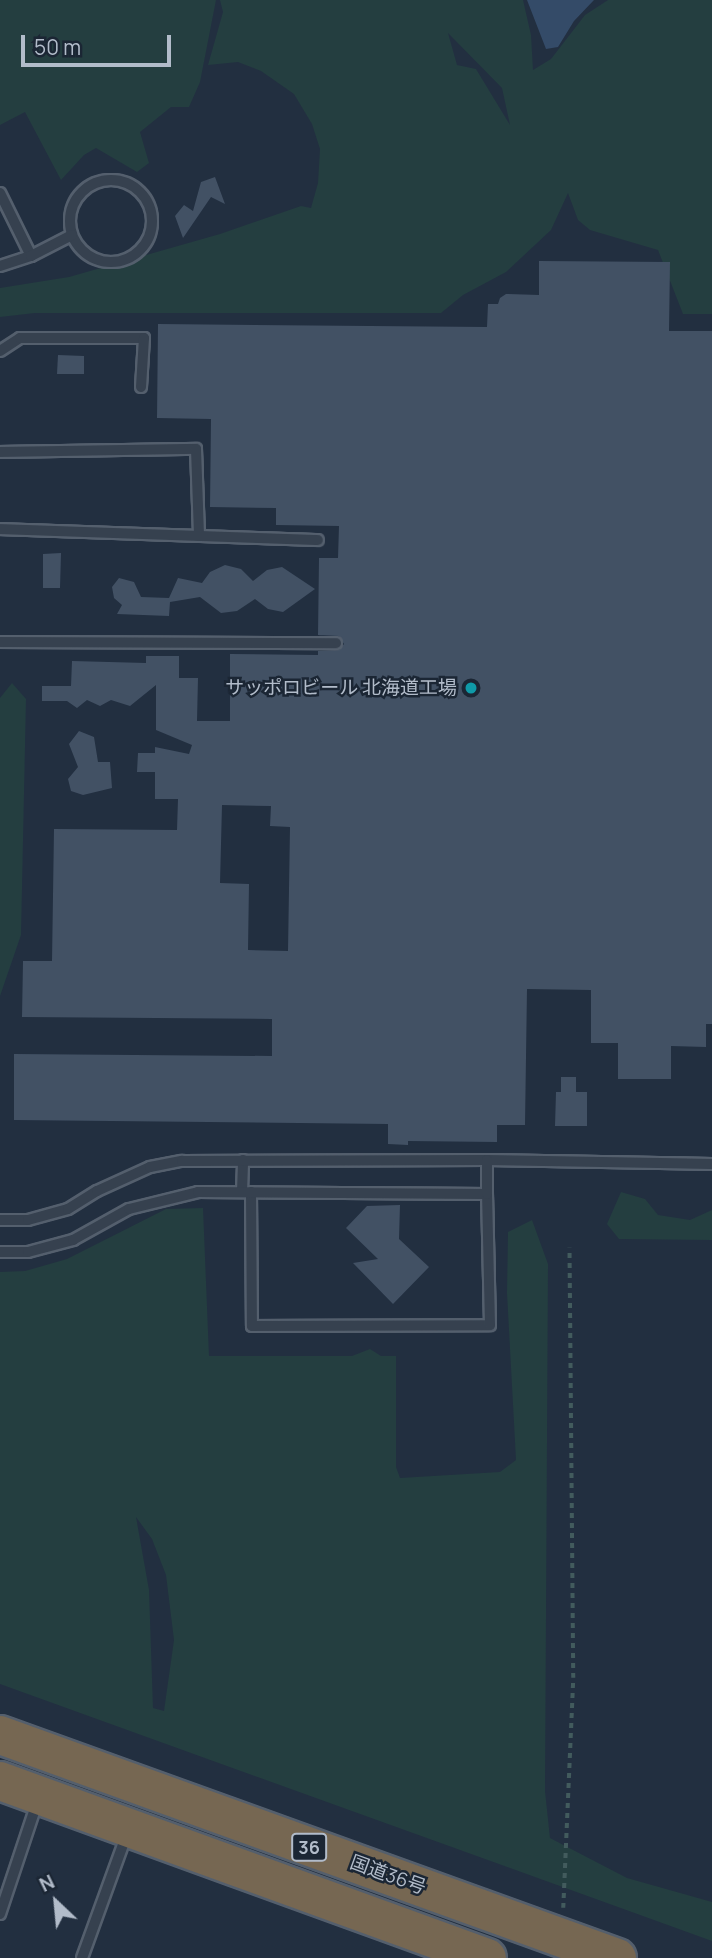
<!DOCTYPE html>
<html>
<head>
<meta charset="utf-8">
<style>
	body { margin:0 }
	#map { position:relative; width:712px; height:1958px; overflow:hidden; background:#222f40; font-family:Manrope,"Noto Sans JP",sans-serif }
	div>[style] { position:absolute }
	[style*='--x'] { left:calc(var(--x)*1px); top:calc(var(--y)*1px); width:calc(var(--w)*1px); rotate:calc(var(--a)*1deg) }
	.green>* { inset:0; background:#243e40 }
	.water>* { inset:0; background:#344b68 }
	.building>* { inset:0; background:#425164 }
	.path>* { height:3.5px; margin-top:-1.75px; transform-origin:0; background:repeating-linear-gradient(90deg,#425b5d 0 5px,transparent 0 10px) }
	.roads { filter:drop-shadow(2px 0 #545f6d) drop-shadow(-2px 0 #545f6d) drop-shadow(0 2px #545f6d) drop-shadow(0 -2px #545f6d) }
	.lane>* { height:10px; margin:-5px; padding:0 5px; transform-origin:5px; border-radius:5px; background:#36414f }
	.lane>.ring { margin:-5px; padding:0; box-sizing:content-box; background:none; border:10px solid #36414f; border-radius:50% }
	.highway>* { height:38px; margin:-19px; padding:0 19px; transform-origin:19px; border-radius:19px; background:#766752 }
	.dots>* { width:19px; height:19px; translate:-50% -50%; box-sizing:border-box; border:4px solid #1b2634; border-radius:50% }
	span { translate:-50% -50%; white-space:nowrap; text-align:center; line-height:1.15; -webkit-text-stroke:5px #1b2634; paint-order:stroke }
	.shield-label span { padding:2px 5px; background:#1b2634; border:2px solid; border-radius:5px; -webkit-text-stroke-width:0 }
	.shield-label { font-size:18px; color:#b2bcca; font-weight:700 }
	.poi-label { font-size:19px; color:#b2bcca }
	.right { translate:-100% -50%; text-align:right }
	.street-label { font-size:19px; color:#b2bcca }
	.north { position:absolute; left:21px; top:1867px; width:70px; height:70px; -webkit-text-stroke:5px #1b2634; paint-order:stroke; rotate:334deg; font-size:19px; font-weight:700; line-height:28px; text-align:center; color:#b2bcca }
	.north::after { content:''; display:block; margin:auto; width:24px; height:32px; background:#b2bcca; clip-path:polygon(50% 0,100% 100%,50% 72%,0 100%) }
	.scale { position:absolute; left:21px; top:35px; width:150px; height:32px; box-sizing:border-box; border:4px solid #b2bcca; border-top:0; padding-left:9px; font-size:21px; line-height:24px; white-space:nowrap; color:#b2bcca; -webkit-text-stroke:5px #1b2634; paint-order:stroke }
</style>
</head>
<body>
<div id="map">
	<div class="green">
		<i style="clip-path:polygon(0 0,216px 0,200px 82px,189px 107px,171px 107px,140px 132px,149px 163px,137px 172px,96px 148px,84px 155px,61px 180px,25px 112px,0 125px)"></i>
		<i style="clip-path:polygon(evenodd,220px 0,523px 0,531px 35px,533px 70px,551px 59px,585px 15px,608px 0,712px 0,712px 314px,683px 314px,658px 250px,590px 230px,578px 220px,568px 193px,551px 230px,506px 272px,463px 295px,441px 313px,35px 313px,0 317px,0 288px,69px 277px,220px 234px,301px 206px,311px 208px,318px 183px,320px 149px,312px 124px,294px 94px,261px 71px,238px 62px,208px 65px,223px 12px,220px 0,448px 33px,502px 88px,510px 125px,476px 69px,457px 65px,448px 33px)"></i>
		<i style="clip-path:polygon(12px 683px,26px 699px,21px 935px,0 996px,0 698px)"></i>
		<i style="clip-path:polygon(621px 1192px,645px 1199px,658px 1215px,690px 1220px,712px 1210px,712px 1240px,619px 1239px,607px 1224px)"></i>
		<i style="clip-path:polygon(evenodd,203px 1208px,209px 1356px,352px 1356px,370px 1349px,381px 1356px,396px 1356px,396px 1467px,400px 1478px,500px 1472px,516px 1460px,507px 1293px,508px 1232px,532px 1220px,548px 1264px,545px 1791px,550px 1838px,627px 1878px,712px 1902px,712px 1941px,0 1684px,0 1272px,25px 1271px,67px 1259px,166px 1209px,203px 1208px,136px 1517px,152px 1539px,166px 1575px,174px 1640px,164px 1711px,153px 1708px,149px 1590px,136px 1517px)"></i>
	</div>
	<div class="water">
		<i style="clip-path:polygon(527px 0,594px 0,574px 21px,558px 47px,546px 49px)"></i>
	</div>
	<div class="building">
		<i style="clip-path:polygon(215px 177px,225px 204px,211px 197px,183px 238px,175px 216px,184px 205px,193px 211px,201px 182px)"></i>
		<i style="clip-path:polygon(evenodd,539px 261px,670px 262px,669px 331px,712px 331px,712px 1024px,706px 1024px,706px 1047px,671px 1046px,671px 1079px,618px 1079px,618px 1043px,591px 1043px,591px 990px,527px 989px,525px 1125px,497px 1125px,497px 1142px,408px 1141px,408px 1145px,388px 1144px,388px 1124px,14px 1120px,14px 1054px,272px 1056px,272px 1019px,22px 1017px,23px 961px,52px 961px,54px 829px,177px 830px,178px 799px,155px 799px,155px 772px,137px 772px,138px 753px,155px 753px,155px 747px,189px 754px,192px 745px,156px 730px,156px 685px,130px 706px,111px 700px,100px 706px,87px 700px,77px 708px,67px 701px,42px 701px,42px 686px,71px 686px,72px 661px,146px 663px,146px 656px,179px 656px,179px 678px,198px 678px,197px 721px,230px 721px,230px 654px,318px 655px,318px 651px,339px 650px,344px 644px,339px 636px,318px 635px,319px 558px,338px 558px,339px 526px,276px 525px,276px 508px,210px 507px,211px 419px,157px 418px,158px 324px,487px 327px,488px 304px,498px 304px,500px 298px,506px 294px,539px 295px,539px 261px,222px 805px,271px 806px,270px 826px,290px 827px,288px 951px,248px 950px,249px 884px,220px 883px,222px 805px)"></i>
		<i style="clip-path:polygon(58px 355px,84px 356px,84px 374px,57px 374px)"></i>
		<i style="clip-path:polygon(61px 553px,60px 588px,43px 588px,43px 554px)"></i>
		<i style="clip-path:polygon(225px 565px,241px 569px,253px 581px,267px 570px,282px 567px,315px 589px,283px 612px,268px 609px,255px 599px,237px 611px,221px 613px,200px 597px,170px 602px,169px 616px,117px 614px,122px 605px,114px 598px,112px 587px,119px 578px,134px 582px,141px 597px,169px 598px,178px 578px,202px 583px,210px 572px)"></i>
		<i style="clip-path:polygon(79px 731px,94px 737px,98px 762px,110px 762px,112px 788px,83px 795px,71px 791px,68px 779px,78px 767px,69px 744px)"></i>
		<i style="clip-path:polygon(561px 1077px,576px 1077px,576px 1092px,587px 1092px,587px 1126px,555px 1126px,556px 1092px,561px 1092px)"></i>
		<i style="clip-path:polygon(400px 1205px,399px 1239px,429px 1267px,393px 1304px,353px 1263px,378px 1259px,346px 1228px,367px 1206px)"></i>
	</div>
	<div class="path">
		<i style="--x:563;--y:1908;--w:230;--a:-87.5"></i>
		<i style="--x:573;--y:1678;--w:430;--a:-90.5"></i>
	</div>
	<div class="roads">
		<div class="lane">
			<i class="ring" style="left:70px;top:180px;width:72px;height:72px"></i>
			<i style="--x:0;--y:193;--w:70;--a:63.8"></i>
			<i style="--x:0;--y:266;--w:33;--a:-18"></i>
			<i style="--x:31;--y:256;--w:46;--a:-27.1"></i>
			<i style="--x:0;--y:351;--w:24;--a:-33"></i>
			<i style="--x:20;--y:338;--w:124;--a:0"></i>
			<i style="--x:144;--y:338;--w:49;--a:93.5"></i>
			<i style="--x:0;--y:452;--w:196;--a:-0.9"></i>
			<i style="--x:196;--y:449;--w:87;--a:88"></i>
			<i style="--x:0;--y:529;--w:318;--a:2"></i>
			<i style="--x:0;--y:642;--w:336;--a:0.2"></i>
			<i style="--x:242;--y:1192;--w:32;--a:-88"></i>
			<i style="--x:251;--y:1192;--w:134;--a:89.6"></i>
			<i style="--x:252;--y:1326;--w:238;--a:-0.2"></i>
			<i style="--x:490;--y:1325;--w:131;--a:-91.3"></i>
			<i style="--x:0;--y:1220;--w:28;--a:0"></i>
			<i style="--x:28;--y:1220;--w:41;--a:-15.4"></i>
			<i style="--x:68;--y:1209;--w:34;--a:-32"></i>
			<i style="--x:97;--y:1191;--w:58;--a:-24.4"></i>
			<i style="--x:150;--y:1167;--w:33;--a:-11"></i>
			<i style="--x:182;--y:1161;--w:305;--a:-0.2"></i>
			<i style="--x:487;--y:1160;--w:225;--a:1"></i>
			<i style="--x:0;--y:1252;--w:28;--a:0"></i>
			<i style="--x:28;--y:1252;--w:47;--a:-14.9"></i>
			<i style="--x:73;--y:1240;--w:64;--a:-29"></i>
			<i style="--x:129;--y:1209;--w:71;--a:-13.8"></i>
			<i style="--x:198;--y:1192;--w:289;--a:0.4"></i>
			<i style="--x:487;--y:1194;--w:34;--a:-90"></i>
			<i style="--x:0;--y:1914;--w:120;--a:-71.6"></i>
			<i style="--x:82;--y:1958;--w:132;--a:-70.1"></i>
		</div>
		<div class="highway">
			<i style="--x:0;--y:1735;--w:656;--a:19.87"></i>
			<i style="--x:0;--y:1781;--w:518;--a:19.97"></i>
		</div>
	</div>
	<div class="dots">
		<i style="left:471px;top:688px;background:#0f9aa8"></i>
	</div>
	<div class="shield-label">
		<span style="left:309px;top:1847px">36</span>
	</div>
	<div class="poi-label">
		<span class="right" style="left:457px;top:688px">サッポロビール 北海道工場</span>
	</div>
	<div class="street-label">
		<span style="left:388px;top:1875px;rotate:20deg">国道36号</span>
	</div>
	<div class="north">N</div>
	<div class="scale">50 m</div>
</div>
</body>
</html>
